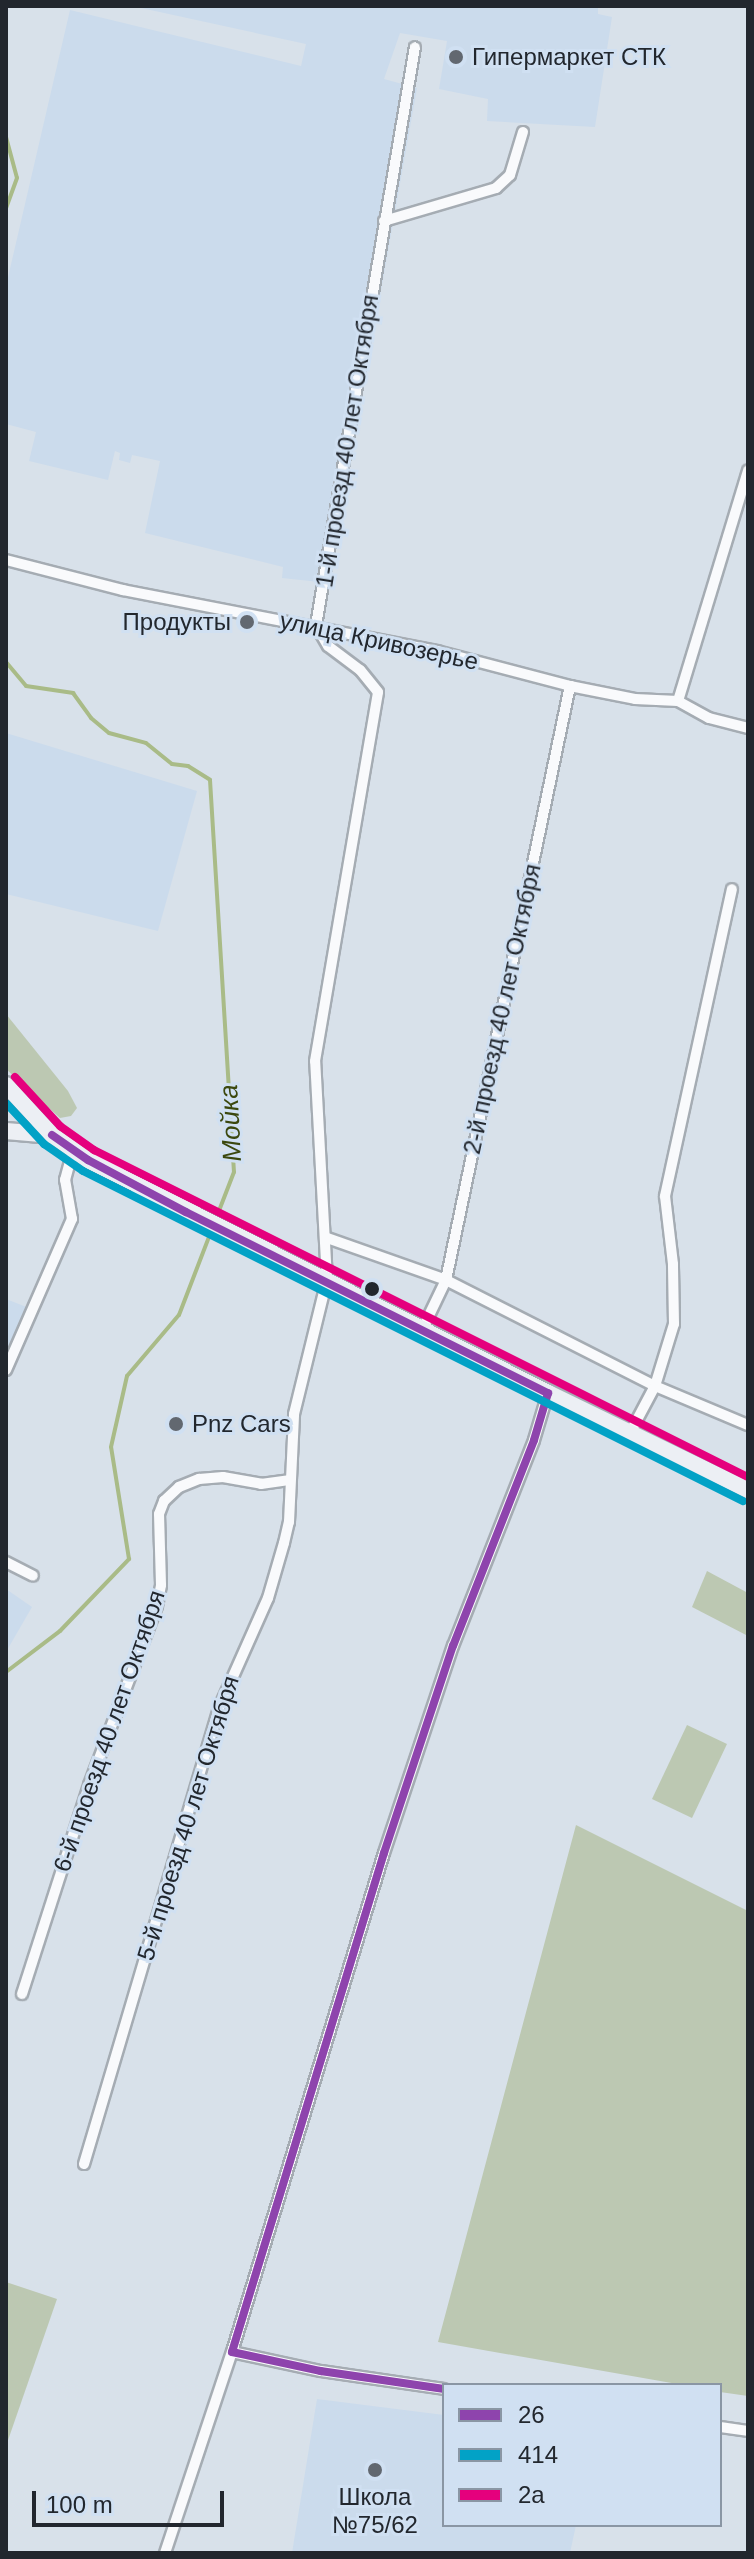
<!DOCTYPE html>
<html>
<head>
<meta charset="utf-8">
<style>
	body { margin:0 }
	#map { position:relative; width:754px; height:2559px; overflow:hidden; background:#d8e1ea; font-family:Helvetica,sans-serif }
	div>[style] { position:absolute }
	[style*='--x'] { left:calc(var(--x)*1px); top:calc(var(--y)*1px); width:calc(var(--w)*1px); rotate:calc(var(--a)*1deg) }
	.built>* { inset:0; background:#cbdbec }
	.green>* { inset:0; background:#bcc8b2 }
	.stream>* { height:4px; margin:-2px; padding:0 2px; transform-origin:2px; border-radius:2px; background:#a9bb87 }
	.roads { filter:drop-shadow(2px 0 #a5acb3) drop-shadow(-2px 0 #a5acb3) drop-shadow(0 2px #a5acb3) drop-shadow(0 -2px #a5acb3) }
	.street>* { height:10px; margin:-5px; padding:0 5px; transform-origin:5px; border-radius:5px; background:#f9fafc }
	.primary>* { height:16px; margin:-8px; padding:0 8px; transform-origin:8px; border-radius:8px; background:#eceff4 }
	.bus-1>* { height:8px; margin:-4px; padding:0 4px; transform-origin:4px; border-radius:4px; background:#8e44ad }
	.bus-2>* { height:8px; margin:-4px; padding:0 4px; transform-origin:4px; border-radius:4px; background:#02a2c6 }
	.bus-3>* { height:8px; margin:-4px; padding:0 4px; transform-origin:4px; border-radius:4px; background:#e5007d }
	.dots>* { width:22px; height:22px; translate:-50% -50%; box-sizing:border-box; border:4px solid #d0e0f2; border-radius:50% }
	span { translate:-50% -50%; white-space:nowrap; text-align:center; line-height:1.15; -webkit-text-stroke:6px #d0e0f2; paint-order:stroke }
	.poi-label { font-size:24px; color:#22272e }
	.left { translate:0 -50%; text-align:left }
	.right { translate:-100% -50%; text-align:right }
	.street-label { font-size:24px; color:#22272e }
	.water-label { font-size:26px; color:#3b480e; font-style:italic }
	.frame { position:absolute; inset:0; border:8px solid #22272e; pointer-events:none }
	.legend { position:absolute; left:442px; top:2383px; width:280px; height:144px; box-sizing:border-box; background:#d0e0f2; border:2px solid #8a96a4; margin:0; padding:10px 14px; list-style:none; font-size:24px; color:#22272e }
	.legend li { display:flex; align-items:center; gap:16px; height:40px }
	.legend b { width:40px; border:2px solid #8a96a4 }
	.scale { position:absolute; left:32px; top:2491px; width:192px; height:36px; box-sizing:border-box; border:4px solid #22272e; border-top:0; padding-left:10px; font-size:24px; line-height:28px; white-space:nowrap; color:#22272e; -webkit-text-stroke:6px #d0e0f2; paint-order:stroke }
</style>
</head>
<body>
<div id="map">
	<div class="built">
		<i style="clip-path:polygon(132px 6px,586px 6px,598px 8px,598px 14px,612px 17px,595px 127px,487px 121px,488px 99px,439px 89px,447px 41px,400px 33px,384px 79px,417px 88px,329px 583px,282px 578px,283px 567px,145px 533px,160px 461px,132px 455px,130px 463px,119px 460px,120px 453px,115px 451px,108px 480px,29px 461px,36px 432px,6px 424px,6px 286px,70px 10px,301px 66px,306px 44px)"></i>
		<i style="clip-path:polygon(6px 733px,197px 791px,158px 931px,6px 894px)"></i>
		<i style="clip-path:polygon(6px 1299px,29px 1308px,6px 1354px)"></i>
		<i style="clip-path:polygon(6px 1589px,32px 1607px,6px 1652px)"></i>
		<i style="clip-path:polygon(317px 2399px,444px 2415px,444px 2525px,576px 2525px,570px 2553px,292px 2553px)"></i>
	</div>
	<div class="green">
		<i style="clip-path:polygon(6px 1014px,68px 1091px,77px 1108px,71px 1116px,60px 1118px,6px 1069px)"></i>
		<i style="clip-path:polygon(707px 1571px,748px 1593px,748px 1636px,692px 1607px)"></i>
		<i style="clip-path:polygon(687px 1725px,727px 1744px,692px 1818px,652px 1799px)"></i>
		<i style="clip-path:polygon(576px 1825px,748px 1911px,748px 2396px,720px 2392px,720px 2385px,683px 2385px,438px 2342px)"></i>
		<i style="clip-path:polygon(6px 2282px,57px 2299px,6px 2446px)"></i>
	</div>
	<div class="stream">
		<i style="--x:6;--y:137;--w:42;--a:75"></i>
		<i style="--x:17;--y:178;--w:33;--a:110"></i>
		<i style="--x:6;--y:662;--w:31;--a:50"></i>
		<i style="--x:26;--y:686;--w:48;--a:8.5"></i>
		<i style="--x:73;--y:693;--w:31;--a:54"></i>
		<i style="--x:91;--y:718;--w:23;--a:40"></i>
		<i style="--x:109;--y:733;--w:38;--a:15"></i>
		<i style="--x:146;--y:743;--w:33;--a:39"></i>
		<i style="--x:172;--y:764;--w:16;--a:7"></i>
		<i style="--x:188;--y:766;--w:26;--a:32"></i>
		<i style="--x:210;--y:780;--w:393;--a:86.5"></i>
		<i style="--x:234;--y:1172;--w:53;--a:111.2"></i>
		<i style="--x:6;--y:1672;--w:68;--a:-37.2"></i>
		<i style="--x:60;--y:1631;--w:100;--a:-46.2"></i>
		<i style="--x:129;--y:1559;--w:113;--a:-99.1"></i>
		<i style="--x:111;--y:1447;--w:73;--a:-77.3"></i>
		<i style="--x:127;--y:1376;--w:80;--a:-49.6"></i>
		<i style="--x:179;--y:1315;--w:92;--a:-69"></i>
	</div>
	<div class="roads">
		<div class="street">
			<i style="--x:384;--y:221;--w:117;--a:-16.4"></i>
			<i style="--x:496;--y:188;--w:19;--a:-43"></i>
			<i style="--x:510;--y:175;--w:45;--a:-73.2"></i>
			<i style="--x:6;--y:560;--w:121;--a:14.4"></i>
			<i style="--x:123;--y:590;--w:320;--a:11"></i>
			<i style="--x:437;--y:651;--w:138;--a:14.7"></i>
			<i style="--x:570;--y:686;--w:66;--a:11.3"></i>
			<i style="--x:635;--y:699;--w:43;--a:2.7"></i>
			<i style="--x:678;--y:701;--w:35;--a:29"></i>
			<i style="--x:709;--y:718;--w:40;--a:14.4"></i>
			<i style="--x:678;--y:701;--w:241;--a:-73.1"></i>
			<i style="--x:327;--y:1238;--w:126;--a:19.4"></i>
			<i style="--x:446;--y:1280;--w:234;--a:26.9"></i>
			<i style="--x:655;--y:1386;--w:101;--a:22.8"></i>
			<i style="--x:423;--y:1328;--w:53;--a:-64.4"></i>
			<i style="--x:446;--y:1280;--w:607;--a:-78.21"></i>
			<i style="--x:6;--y:1370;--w:165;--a:-66.4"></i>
			<i style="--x:72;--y:1219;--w:40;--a:-100"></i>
			<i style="--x:65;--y:1180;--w:30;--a:-75"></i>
			<i style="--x:630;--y:1433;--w:53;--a:-62"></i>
			<i style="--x:655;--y:1386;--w:65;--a:-73"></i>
			<i style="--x:674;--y:1324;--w:60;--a:-91"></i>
			<i style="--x:673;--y:1264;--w:68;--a:-96.7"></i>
			<i style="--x:665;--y:1196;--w:314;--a:-77.7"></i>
			<i style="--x:6;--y:1562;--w:30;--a:27"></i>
			<i style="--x:22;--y:1994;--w:219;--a:-72.2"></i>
			<i style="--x:89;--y:1785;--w:191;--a:-69.2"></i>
			<i style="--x:157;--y:1606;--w:21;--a:-79"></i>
			<i style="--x:161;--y:1585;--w:71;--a:-91.6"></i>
			<i style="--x:159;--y:1514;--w:14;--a:-69"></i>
			<i style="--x:164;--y:1501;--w:21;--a:-43"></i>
			<i style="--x:179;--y:1487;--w:22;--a:-22"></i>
			<i style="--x:199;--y:1479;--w:24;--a:-5"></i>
			<i style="--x:223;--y:1477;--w:39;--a:10"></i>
			<i style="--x:261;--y:1484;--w:28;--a:-8"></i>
			<i style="--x:84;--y:2164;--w:476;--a:-73.5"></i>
			<i style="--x:219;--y:1708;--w:120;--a:-66"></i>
			<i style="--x:268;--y:1598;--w:57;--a:-73.8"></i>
			<i style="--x:284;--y:1543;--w:22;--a:-77"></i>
			<i style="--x:289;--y:1522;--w:108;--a:-87.3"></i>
			<i style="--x:294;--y:1414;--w:138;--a:-76.2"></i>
			<i style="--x:327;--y:1280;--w:219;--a:-93.1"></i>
			<i style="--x:315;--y:1061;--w:374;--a:-80.3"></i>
			<i style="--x:378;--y:692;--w:28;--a:-129"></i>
			<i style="--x:360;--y:670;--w:40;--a:-143"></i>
			<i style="--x:328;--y:646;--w:24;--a:-120"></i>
			<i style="--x:316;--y:625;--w:586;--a:-80.28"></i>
			<i style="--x:232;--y:2352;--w:91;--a:12.1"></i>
			<i style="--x:321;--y:2371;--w:124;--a:8.3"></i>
			<i style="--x:720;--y:2427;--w:28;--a:8"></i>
			<i style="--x:165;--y:2553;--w:212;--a:-71.6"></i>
			<i style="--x:232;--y:2352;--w:522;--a:-73.06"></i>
			<i style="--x:384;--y:1853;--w:218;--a:-71.6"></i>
			<i style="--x:453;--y:1646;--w:221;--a:-68.5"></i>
			<i style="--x:534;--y:1440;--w:49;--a:-73.4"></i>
		</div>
		<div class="primary">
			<i style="--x:6;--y:1085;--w:68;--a:47.4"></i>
			<i style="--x:52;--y:1135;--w:44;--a:34.8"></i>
			<i style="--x:88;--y:1160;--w:516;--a:26.86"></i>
			<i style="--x:548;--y:1393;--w:222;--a:25.9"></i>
			<i style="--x:6;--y:1131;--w:46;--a:5"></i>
		</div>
	</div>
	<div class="bus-1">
		<i style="--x:52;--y:1135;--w:44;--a:34.8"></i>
		<i style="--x:88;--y:1160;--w:111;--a:28"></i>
		<i style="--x:186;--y:1212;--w:405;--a:26.6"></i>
		<i style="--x:232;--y:2352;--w:522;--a:-73.06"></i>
		<i style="--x:384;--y:1853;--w:218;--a:-71.6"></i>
		<i style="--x:453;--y:1646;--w:221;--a:-68.5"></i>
		<i style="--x:534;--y:1440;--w:49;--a:-73.4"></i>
		<i style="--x:232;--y:2352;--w:91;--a:12.1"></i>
		<i style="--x:321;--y:2371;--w:124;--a:8.3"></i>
	</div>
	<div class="bus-2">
		<i style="--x:6;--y:1103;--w:56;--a:47.2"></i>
		<i style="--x:44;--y:1144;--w:47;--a:34.7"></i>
		<i style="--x:83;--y:1171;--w:738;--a:26.57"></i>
	</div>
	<div class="bus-3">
		<i style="--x:15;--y:1077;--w:67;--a:47.4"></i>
		<i style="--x:60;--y:1126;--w:42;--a:35.2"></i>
		<i style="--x:94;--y:1150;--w:731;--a:26.57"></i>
	</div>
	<div class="dots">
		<i style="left:456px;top:57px;background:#626870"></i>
		<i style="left:247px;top:622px;background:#626870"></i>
		<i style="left:372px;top:1289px;background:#22272e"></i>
		<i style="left:176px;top:1424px;background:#626870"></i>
		<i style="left:375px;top:2470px;background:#626870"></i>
	</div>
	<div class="poi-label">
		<span class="left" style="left:472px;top:57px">Гипермаркет СТК</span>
		<span class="right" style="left:231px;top:622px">Продукты</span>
		<span class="left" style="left:192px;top:1424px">Pnz Cars</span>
		<span style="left:375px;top:2511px">Школа<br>№75/62</span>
	</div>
	<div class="street-label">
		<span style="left:347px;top:441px;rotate:-81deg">1-й проезд 40 лет Октября</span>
		<span style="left:379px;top:641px;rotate:12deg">улица Кривозерье</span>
		<span style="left:502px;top:1009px;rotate:-78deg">2-й проезд 40 лет Октября</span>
		<span style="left:109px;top:1731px;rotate:-71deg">6-й проезд 40 лет Октября</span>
		<span style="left:188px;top:1818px;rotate:-73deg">5-й проезд 40 лет Октября</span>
	</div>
	<div class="water-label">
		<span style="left:231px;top:1123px;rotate:-93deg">Мойка</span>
	</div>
	<div class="frame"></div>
	<ul class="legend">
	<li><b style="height:10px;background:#8e44ad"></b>26</li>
	<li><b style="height:10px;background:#02a2c6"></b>414</li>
	<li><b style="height:10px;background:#e5007d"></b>2а</li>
	</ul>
	<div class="scale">100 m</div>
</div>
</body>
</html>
